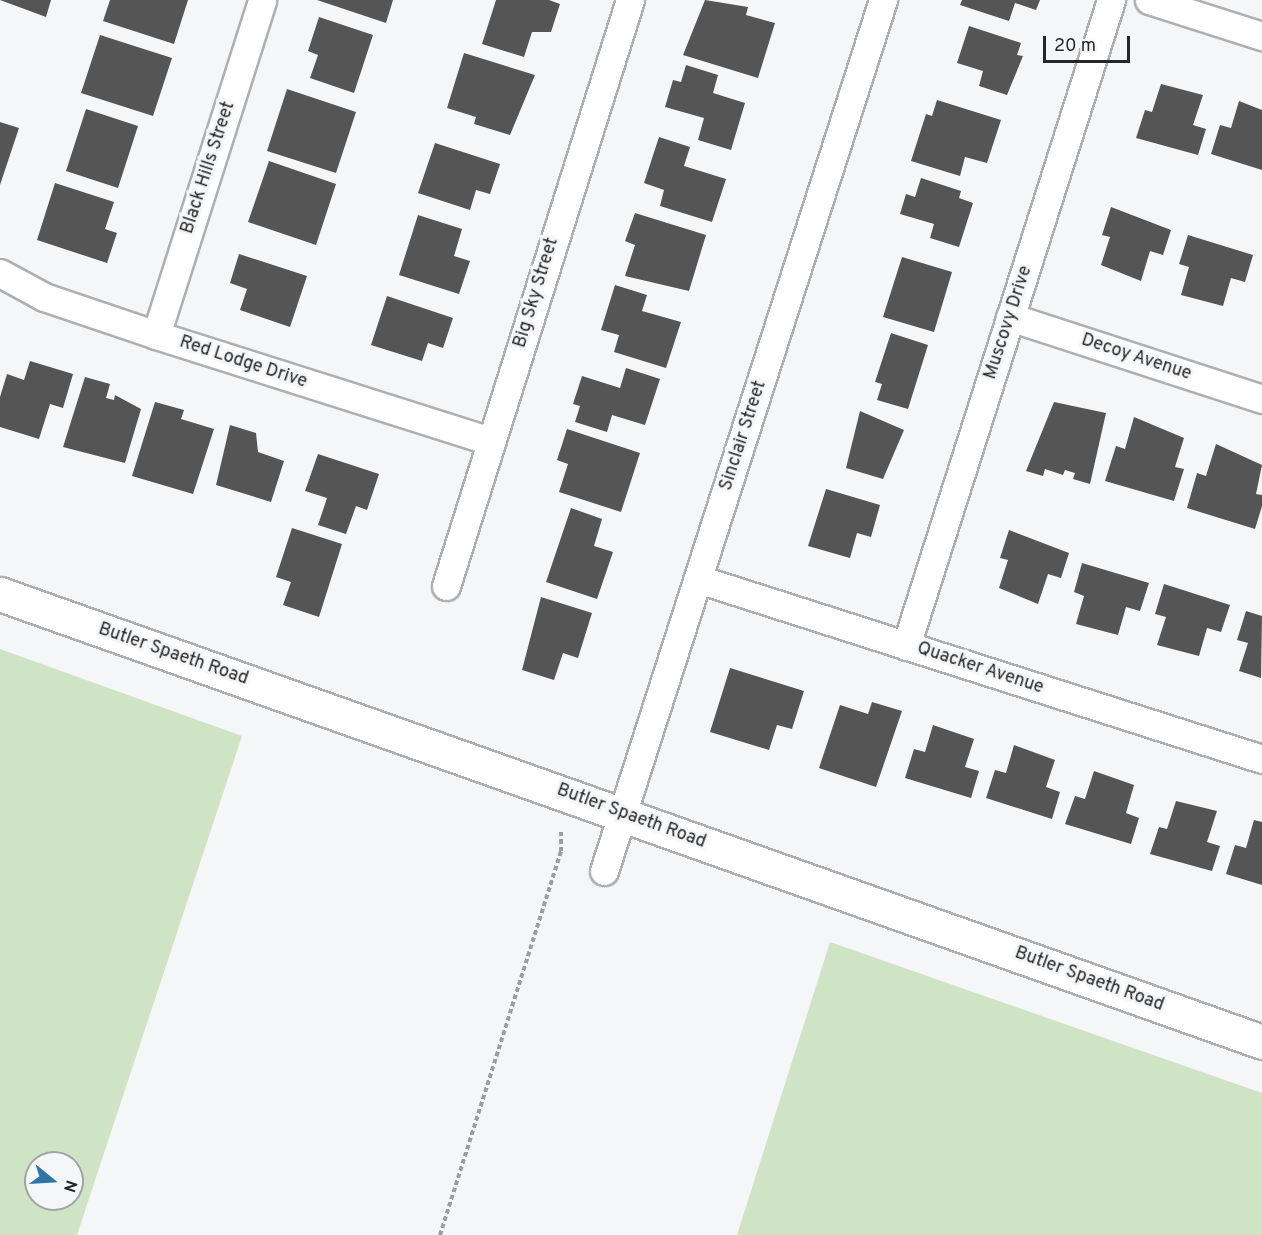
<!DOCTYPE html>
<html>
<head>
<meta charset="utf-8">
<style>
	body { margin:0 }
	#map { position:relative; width:1262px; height:1235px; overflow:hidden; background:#f5f6f7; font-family:Overpass,sans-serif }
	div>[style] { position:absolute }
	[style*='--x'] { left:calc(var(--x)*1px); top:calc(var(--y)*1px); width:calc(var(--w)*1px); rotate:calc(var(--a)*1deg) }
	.green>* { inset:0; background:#cfe4c4 }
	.building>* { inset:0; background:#565556 }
	.path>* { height:4px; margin-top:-2px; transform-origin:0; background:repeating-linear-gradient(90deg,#9c9d9e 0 4.5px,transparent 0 7.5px) }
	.roads { filter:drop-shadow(2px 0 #aeafb0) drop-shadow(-2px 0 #aeafb0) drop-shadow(0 2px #aeafb0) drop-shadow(0 -2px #aeafb0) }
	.street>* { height:27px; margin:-13.5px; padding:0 13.5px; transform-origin:13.5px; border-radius:13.5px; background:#fff }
	.secondary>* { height:33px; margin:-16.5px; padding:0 16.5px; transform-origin:16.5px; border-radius:16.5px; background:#fff }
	span { translate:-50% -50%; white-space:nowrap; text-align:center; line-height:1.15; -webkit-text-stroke:6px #f5f6f7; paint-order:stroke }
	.street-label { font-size:18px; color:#262627 }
	.north { position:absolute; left:24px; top:1151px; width:60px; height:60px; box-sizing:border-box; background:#f5f6f7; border:2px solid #a2a3a4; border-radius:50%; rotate:108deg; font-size:16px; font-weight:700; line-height:24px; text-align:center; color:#262627 }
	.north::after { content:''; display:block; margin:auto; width:21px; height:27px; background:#2d74a8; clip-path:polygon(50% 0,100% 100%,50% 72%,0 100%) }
	.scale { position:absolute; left:1043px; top:36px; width:87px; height:27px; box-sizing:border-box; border:3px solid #262627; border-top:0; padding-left:8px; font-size:18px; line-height:21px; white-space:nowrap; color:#262627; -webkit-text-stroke:4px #f5f6f7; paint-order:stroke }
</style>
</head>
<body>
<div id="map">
	<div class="green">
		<i style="clip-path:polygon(evenodd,0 649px,242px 736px,77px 1235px,0 1235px,0 649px,36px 1163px,72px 1163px,72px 1199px,36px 1199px,36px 1163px)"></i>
		<i style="clip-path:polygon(830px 942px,1262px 1093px,1262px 1235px,737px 1235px)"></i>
	</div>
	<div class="building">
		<i style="clip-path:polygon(0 0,51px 0,46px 17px)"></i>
		<i style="clip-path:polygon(110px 0,188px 0,174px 44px,103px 21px)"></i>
		<i style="clip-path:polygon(317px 0,393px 0,386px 23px)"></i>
		<i style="clip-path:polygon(496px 0,549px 0,560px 4px,551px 32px,532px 32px,524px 57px,482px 44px)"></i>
		<i style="clip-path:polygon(705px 0,748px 7px,746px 15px,775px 23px,758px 78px,683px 55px)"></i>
		<i style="clip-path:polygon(962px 0,1040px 0,1036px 10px,1015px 3px,1009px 21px,960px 5px)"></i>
		<i style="clip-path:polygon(319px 17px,373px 35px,354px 93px,310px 78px,318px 55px,308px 51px)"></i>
		<i style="clip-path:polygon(969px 26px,1021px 43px,1017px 55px,1023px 56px,1007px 95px,979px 86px,983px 71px,957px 63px)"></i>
		<i style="clip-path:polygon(100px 35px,172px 58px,153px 116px,81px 93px)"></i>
		<i style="clip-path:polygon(464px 53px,535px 75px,510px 135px,474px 124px,476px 117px,447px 108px)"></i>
		<i style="clip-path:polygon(686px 65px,718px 75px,713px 93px,745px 103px,731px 150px,698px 140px,704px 118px,665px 107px,673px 80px,681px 82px)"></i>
		<i style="clip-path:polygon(1161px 84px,1203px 95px,1193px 125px,1206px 129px,1198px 155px,1136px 138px,1145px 110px,1152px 112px)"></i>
		<i style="clip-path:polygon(287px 89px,356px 112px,336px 173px,267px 151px)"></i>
		<i style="clip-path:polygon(937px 100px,1001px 120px,987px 163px,965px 157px,960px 176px,911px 161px,926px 114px,932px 116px)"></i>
		<i style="clip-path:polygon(1239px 101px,1262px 110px,1262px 170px,1211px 154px,1220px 125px,1231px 128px)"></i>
		<i style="clip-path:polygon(86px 109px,138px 126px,118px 188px,66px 171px)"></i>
		<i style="clip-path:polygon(0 122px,19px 128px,0 185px)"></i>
		<i style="clip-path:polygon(659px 137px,690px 147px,684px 166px,726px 179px,712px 222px,660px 206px,664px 190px,644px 183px)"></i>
		<i style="clip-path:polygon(435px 143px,500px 164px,490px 194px,476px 190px,470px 210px,418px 193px)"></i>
		<i style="clip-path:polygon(269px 161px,336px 184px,316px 245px,248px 222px)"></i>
		<i style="clip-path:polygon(921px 178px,961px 191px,959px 198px,973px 203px,959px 247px,930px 238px,934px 224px,900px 214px,906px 194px,915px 197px)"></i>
		<i style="clip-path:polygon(55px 183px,114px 202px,105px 229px,117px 233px,107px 263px,37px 240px)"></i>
		<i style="clip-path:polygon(1111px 207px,1171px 230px,1163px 255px,1150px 251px,1141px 281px,1101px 265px,1110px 237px,1102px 235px)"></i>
		<i style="clip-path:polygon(635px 213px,706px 235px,689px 291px,625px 276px,635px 245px,625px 241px)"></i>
		<i style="clip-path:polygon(418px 215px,462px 229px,454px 256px,470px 261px,459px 294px,399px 275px)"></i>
		<i style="clip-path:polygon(1188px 235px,1253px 255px,1245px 282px,1231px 278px,1223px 306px,1181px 295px,1189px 267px,1179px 264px)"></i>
		<i style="clip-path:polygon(239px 254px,307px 276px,290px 327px,240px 310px,247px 289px,230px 283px)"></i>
		<i style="clip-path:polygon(902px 257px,952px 272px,934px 332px,883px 317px)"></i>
		<i style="clip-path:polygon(615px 285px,647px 295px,642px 311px,681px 322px,666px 368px,614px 352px,619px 335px,601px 330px)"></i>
		<i style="clip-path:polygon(387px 296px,453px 318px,443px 348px,428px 343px,422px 361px,371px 345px)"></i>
		<i style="clip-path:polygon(891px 333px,928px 345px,908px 409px,877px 400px,882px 384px,875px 382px)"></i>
		<i style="clip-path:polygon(30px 361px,73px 374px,63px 408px,50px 404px,39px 439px,0 427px,0 397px,7px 374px,24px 380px)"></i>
		<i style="clip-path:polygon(626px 368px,660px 379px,645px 425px,612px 415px,607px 432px,575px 422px,580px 406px,573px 404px,582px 376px,620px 388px)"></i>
		<i style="clip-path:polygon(85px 377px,110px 384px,106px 398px,114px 400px,115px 395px,141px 409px,125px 463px,63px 447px)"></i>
		<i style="clip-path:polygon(155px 402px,184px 410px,181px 419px,214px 429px,193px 494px,132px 476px)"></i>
		<i style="clip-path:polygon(1054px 402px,1106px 413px,1090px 484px,1073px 479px,1075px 473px,1065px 470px,1063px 475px,1045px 469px,1043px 476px,1026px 471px)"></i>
		<i style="clip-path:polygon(860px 411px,904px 430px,883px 479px,846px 468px)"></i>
		<i style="clip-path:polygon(1134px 417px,1184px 438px,1175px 467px,1184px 469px,1174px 501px,1105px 481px,1116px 446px,1125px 449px)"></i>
		<i style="clip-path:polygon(230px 425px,256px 433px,258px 452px,284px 461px,271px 502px,216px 485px)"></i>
		<i style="clip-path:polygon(567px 429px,640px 453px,621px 512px,559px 492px,568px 464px,557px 460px)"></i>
		<i style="clip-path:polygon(1216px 444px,1262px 465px,1256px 494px,1262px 495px,1262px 506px,1255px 529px,1187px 508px,1197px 473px,1206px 476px)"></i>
		<i style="clip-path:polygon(318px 454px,379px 474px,367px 510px,356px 506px,346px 534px,318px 525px,327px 498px,305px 491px)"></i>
		<i style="clip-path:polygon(826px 489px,880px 505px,871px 537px,857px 533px,850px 558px,808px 546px)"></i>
		<i style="clip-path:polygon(571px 508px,602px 519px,594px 546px,613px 552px,597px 599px,546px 582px)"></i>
		<i style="clip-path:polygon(292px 528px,342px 544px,319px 617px,283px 605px,291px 582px,276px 577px)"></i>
		<i style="clip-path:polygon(1009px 530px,1069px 553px,1061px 578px,1048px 574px,1038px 604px,999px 588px,1008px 560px,1000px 558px)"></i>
		<i style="clip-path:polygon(1082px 563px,1149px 583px,1140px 611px,1126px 607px,1118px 635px,1076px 624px,1084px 596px,1074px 592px)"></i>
		<i style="clip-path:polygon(1164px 584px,1230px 605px,1221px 632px,1207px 628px,1199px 656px,1157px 645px,1166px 617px,1155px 614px)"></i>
		<i style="clip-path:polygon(541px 597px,592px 613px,578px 658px,563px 653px,554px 680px,522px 670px)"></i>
		<i style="clip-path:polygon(1246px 611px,1262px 616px,1261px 678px,1239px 671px,1248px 643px,1237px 640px)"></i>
		<i style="clip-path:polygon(730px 668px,804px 691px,792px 729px,777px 725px,769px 750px,710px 732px)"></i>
		<i style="clip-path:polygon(872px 702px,902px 711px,876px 787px,819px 768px,840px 705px,868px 714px)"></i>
		<i style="clip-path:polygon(933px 725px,974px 739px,965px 767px,979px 771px,971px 798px,905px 778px,914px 749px,925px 752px)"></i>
		<i style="clip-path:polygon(1014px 745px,1055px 760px,1046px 787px,1060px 792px,1052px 819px,986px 798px,995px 770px,1006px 773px)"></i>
		<i style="clip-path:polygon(1094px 771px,1134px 785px,1126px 813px,1139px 818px,1131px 844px,1065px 824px,1075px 796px,1085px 799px)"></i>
		<i style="clip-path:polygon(1176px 801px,1217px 811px,1207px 842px,1220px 846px,1212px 871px,1150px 854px,1159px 827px,1167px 829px)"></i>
		<i style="clip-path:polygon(1254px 820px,1262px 822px,1262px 885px,1226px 874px,1235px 845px,1246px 848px)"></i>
	</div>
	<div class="path">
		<i style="--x:440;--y:1235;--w:403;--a:-72.5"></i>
		<i style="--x:561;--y:851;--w:22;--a:-90"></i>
	</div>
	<div class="roads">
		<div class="street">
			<i style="--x:1149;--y:0;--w:119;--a:17.7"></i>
			<i style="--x:0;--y:273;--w:50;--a:28.6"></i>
			<i style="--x:44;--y:297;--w:118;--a:18.7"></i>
			<i style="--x:156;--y:335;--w:351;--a:17.6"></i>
			<i style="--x:1010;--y:317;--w:265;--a:18"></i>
			<i style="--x:156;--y:335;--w:351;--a:-72.4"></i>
			<i style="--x:698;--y:579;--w:592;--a:17.7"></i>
			<i style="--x:446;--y:586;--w:614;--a:-72.57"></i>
			<i style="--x:906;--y:646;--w:678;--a:-72.39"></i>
			<i style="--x:604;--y:871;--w:915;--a:-72.24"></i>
		</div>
		<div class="secondary">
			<i style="--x:0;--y:594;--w:1339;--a:19.54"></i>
		</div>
	</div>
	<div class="street-label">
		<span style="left:209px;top:168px;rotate:-72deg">Black Hills Street</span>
		<span style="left:537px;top:293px;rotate:-73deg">Big Sky Street</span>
		<span style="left:1009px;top:323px;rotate:-72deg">Muscovy Drive</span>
		<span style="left:1136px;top:358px;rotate:18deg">Decoy Avenue</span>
		<span style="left:243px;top:363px;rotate:18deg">Red Lodge Drive</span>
		<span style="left:744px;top:436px;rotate:-72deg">Sinclair Street</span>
		<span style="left:173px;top:655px;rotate:19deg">Butler Spaeth Road</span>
		<span style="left:980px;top:669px;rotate:18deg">Quacker Avenue</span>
		<span style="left:631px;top:817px;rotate:20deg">Butler Spaeth Road</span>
		<span style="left:1089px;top:980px;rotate:20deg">Butler Spaeth Road</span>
	</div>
	<div class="north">N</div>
	<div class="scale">20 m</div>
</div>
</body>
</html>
